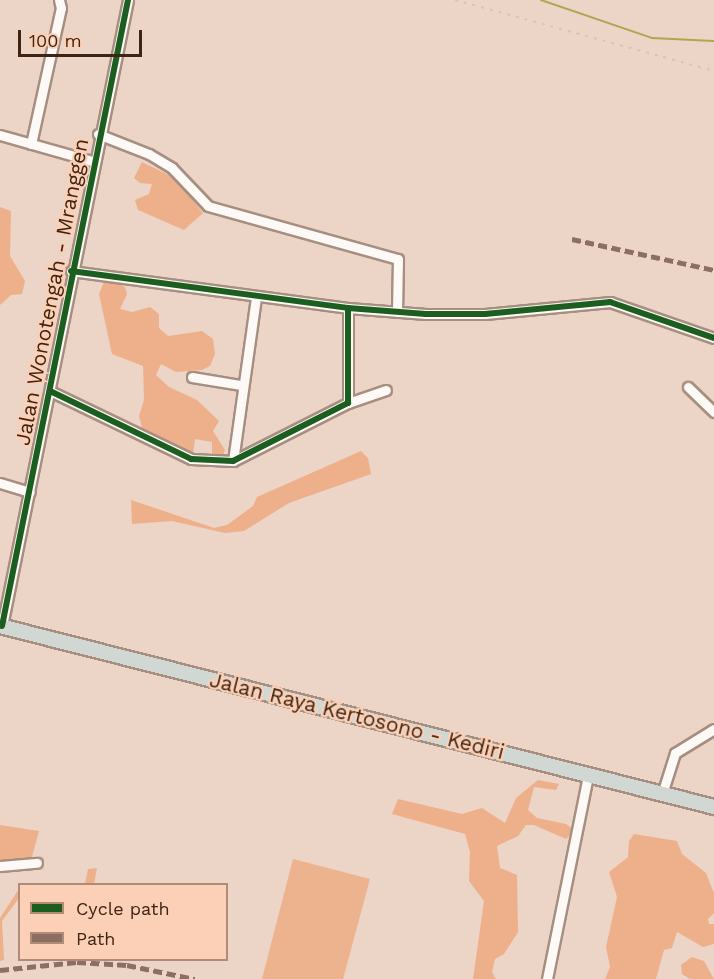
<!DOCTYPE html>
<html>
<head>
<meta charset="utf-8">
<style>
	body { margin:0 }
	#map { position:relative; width:714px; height:979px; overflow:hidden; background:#ecd4c6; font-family:"Work Sans",sans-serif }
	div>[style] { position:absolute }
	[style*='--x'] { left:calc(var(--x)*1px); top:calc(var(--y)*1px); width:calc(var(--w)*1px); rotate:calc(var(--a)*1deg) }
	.green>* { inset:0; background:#edb28e }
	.forest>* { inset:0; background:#edb08a }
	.stream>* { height:2px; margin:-1px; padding:0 1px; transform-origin:1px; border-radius:1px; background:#aca851 }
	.roads { filter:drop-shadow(2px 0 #a68f81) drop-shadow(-2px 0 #a68f81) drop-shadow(0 2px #a68f81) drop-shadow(0 -2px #a68f81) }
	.minor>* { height:9px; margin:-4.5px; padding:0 4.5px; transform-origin:4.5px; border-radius:4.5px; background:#fcf9f6 }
	.highway>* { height:14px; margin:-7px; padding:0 7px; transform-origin:7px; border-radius:7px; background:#d1d7d2 }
	.rail>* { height:2px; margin-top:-1px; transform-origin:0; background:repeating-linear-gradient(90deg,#cec6c2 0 3px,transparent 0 9px) }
	.quiet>* { height:4.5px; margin-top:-2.25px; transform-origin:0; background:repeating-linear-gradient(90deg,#8d6e63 0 9px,transparent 0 13.5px) }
	.cycleway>* { height:6px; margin:-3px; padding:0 3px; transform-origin:3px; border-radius:3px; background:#1b5e20 }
	span { translate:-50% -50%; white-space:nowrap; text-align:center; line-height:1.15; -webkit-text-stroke:4.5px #fcd0b6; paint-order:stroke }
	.street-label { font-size:21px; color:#3f2413 }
	.legend { position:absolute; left:18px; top:883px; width:210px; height:78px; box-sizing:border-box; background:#fcd0b6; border:2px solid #b08b75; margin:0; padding:8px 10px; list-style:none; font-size:18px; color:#3f2413 }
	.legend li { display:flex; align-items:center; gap:12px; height:30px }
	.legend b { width:30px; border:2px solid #b08b75 }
	.scale { position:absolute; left:18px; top:30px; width:124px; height:27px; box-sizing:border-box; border:3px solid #3f2413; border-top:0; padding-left:8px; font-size:18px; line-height:21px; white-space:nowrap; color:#3f2413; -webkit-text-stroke:4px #fcd0b6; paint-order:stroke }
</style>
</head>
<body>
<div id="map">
	<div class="green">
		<i style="clip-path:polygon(293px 859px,370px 879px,343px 979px,262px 979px)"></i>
	</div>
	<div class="forest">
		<i style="clip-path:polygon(142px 162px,175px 178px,203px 213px,184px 230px,138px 210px,135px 200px,149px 194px,152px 184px,140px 183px,134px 178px)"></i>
		<i style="clip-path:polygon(0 207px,11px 211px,10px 256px,25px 281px,22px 294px,11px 295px,0 305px)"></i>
		<i style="clip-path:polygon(114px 281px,125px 287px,127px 294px,120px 309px,132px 312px,150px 307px,159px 314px,159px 328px,168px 336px,202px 331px,213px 339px,215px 354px,210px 366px,202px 370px,176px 372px,161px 364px,156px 375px,169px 387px,197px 400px,219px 421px,213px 431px,225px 450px,222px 458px,212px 458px,212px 442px,195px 439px,193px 454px,143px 432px,139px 416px,144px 400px,143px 366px,112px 354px,99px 294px,104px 282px)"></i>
		<i style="clip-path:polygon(361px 451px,368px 458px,371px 474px,289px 503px,244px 531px,225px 533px,172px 521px,132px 524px,131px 500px,214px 528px,227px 525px,253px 506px,257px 497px)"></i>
		<i style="clip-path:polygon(538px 780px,559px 784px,556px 790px,534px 787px,528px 810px,537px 818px,566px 824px,574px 830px,566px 839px,534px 825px,526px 825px,518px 836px,497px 846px,500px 868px,517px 875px,518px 932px,504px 954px,495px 959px,492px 972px,496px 979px,473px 979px,484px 901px,469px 881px,470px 852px,465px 834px,392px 814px,398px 799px,462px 814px,482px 808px,505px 823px,516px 798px)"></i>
		<i style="clip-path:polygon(0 825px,39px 831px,30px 864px,0 867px)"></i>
		<i style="clip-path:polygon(634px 834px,677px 841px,682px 854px,706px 873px,714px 893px,714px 913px,708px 919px,709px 924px,714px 924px,714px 944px,703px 947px,677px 932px,672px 948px,664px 950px,656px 979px,605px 979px,610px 967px,606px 947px,617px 897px,609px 872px,628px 857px,629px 841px)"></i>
		<i style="clip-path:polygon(97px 868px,94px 884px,85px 884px,88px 869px)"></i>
		<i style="clip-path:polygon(19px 889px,19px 898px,2px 921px,4px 960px,0 961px,0 918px)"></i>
		<i style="clip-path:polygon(692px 957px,704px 961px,714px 979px,690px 979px,682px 974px,681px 965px)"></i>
	</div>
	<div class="stream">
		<i style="--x:541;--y:0;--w:117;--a:18.9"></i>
		<i style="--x:652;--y:38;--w:62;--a:2.8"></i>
	</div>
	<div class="roads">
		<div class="minor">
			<i style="--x:98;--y:134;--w:55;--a:21.4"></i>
			<i style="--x:149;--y:154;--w:27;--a:31"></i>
			<i style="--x:172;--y:168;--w:52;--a:46.5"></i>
			<i style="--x:208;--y:206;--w:197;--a:15.6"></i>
			<i style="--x:398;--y:259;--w:53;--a:91.1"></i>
			<i style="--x:0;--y:135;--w:96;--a:15.8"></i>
			<i style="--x:31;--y:144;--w:139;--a:-77.6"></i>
			<i style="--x:61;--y:8;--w:8;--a:-104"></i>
			<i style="--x:71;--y:271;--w:279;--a:7.6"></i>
			<i style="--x:348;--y:308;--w:78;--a:4.4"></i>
			<i style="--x:426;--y:314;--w:59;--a:0"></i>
			<i style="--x:485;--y:314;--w:126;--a:-5.5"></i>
			<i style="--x:610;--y:302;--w:110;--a:19.1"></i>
			<i style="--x:192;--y:377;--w:50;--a:9.3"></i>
			<i style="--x:688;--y:387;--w:36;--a:44"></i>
			<i style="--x:50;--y:391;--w:157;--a:25.7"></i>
			<i style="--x:191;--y:459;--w:42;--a:2.7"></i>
			<i style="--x:233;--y:461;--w:129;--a:-26.8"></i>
			<i style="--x:348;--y:403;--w:95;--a:-90"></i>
			<i style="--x:348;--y:403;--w:40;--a:-18.9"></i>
			<i style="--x:233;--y:461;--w:166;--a:-82"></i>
			<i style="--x:0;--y:483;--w:31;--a:17"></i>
			<i style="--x:2;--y:626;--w:639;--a:-78.62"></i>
			<i style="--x:662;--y:794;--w:43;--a:-72.4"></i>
			<i style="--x:675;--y:753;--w:46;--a:-31.6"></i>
			<i style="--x:0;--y:866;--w:37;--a:-5"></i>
			<i style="--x:547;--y:979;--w:207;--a:-78.6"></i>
		</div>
		<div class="highway">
			<i style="--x:0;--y:626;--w:737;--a:14.22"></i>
		</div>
	</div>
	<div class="rail">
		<i style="--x:455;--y:0;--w:269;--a:15.3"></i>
	</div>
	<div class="quiet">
		<i style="--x:572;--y:239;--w:145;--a:12.3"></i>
		<i style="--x:0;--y:970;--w:77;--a:-5.9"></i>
		<i style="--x:77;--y:962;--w:50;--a:3.4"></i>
		<i style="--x:127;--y:965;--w:69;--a:11.6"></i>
	</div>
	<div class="cycleway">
		<i style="--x:71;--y:271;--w:279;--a:7.6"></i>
		<i style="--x:348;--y:308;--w:78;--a:4.4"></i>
		<i style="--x:426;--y:314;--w:59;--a:0"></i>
		<i style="--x:485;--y:314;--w:126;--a:-5.5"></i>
		<i style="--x:610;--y:302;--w:110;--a:19.1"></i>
		<i style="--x:50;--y:391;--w:157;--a:25.7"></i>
		<i style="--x:191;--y:459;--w:42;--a:2.7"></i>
		<i style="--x:233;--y:461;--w:129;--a:-26.8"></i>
		<i style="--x:348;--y:403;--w:95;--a:-90"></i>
		<i style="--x:2;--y:626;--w:639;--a:-78.62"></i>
	</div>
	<div class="street-label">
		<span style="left:52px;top:292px;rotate:-79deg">Jalan Wonotengah - Mranggen</span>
		<span style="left:357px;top:716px;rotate:14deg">Jalan Raya Kertosono - Kediri</span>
	</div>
	<ul class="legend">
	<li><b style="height:8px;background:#1b5e20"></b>Cycle path</li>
	<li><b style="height:8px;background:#8d6e63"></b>Path</li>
	</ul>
	<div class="scale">100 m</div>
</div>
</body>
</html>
